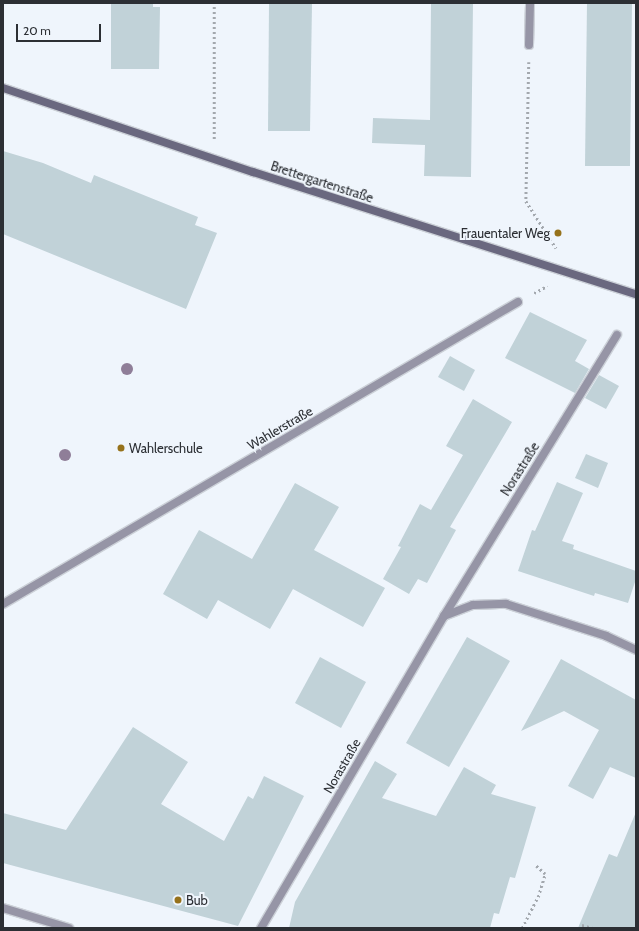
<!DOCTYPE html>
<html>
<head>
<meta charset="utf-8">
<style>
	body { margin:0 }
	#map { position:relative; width:639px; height:931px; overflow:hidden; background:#eff5fc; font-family:Cabin,sans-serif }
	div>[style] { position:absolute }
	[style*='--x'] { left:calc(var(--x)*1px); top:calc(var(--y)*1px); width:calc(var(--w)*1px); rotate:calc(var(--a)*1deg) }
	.building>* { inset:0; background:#c1d2d8 }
	.path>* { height:2.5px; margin-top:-1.25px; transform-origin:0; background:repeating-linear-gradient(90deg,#a3a8ae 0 2px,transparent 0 5px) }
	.roads { filter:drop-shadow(1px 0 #ccd1d8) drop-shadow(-1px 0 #ccd1d8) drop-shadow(0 1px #ccd1d8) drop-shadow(0 -1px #ccd1d8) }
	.street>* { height:8px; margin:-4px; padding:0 4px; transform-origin:4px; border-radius:4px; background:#9695a6 }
	.secondary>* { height:8px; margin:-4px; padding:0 4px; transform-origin:4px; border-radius:4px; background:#6a687f }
	.trees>* { width:12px; height:12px; margin:-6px; border-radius:50%; background:#8f7e98 }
	.dots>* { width:11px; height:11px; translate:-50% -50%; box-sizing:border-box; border:2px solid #eff5fc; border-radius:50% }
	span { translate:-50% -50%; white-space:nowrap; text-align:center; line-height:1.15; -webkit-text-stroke:4px #eff5fc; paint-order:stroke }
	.street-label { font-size:13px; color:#2c2f34 }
	.poi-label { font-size:13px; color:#2c2f34 }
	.right { translate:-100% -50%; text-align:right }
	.left { translate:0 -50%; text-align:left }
	.frame { position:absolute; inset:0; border:4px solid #2c2f34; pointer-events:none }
	.scale { position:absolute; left:16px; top:24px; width:85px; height:18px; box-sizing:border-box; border:2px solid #2c2f34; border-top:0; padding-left:5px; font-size:12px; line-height:14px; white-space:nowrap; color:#2c2f34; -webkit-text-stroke:3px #eff5fc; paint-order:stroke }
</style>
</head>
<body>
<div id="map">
	<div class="building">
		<i style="clip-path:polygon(111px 3px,153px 3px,153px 7px,160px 7px,159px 69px,111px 69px)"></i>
		<i style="clip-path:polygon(269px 3px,312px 3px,310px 131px,268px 131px)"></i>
		<i style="clip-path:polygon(431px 3px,473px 3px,471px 177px,424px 176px,425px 145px,372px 143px,373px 118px,430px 120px)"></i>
		<i style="clip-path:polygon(587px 3px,632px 3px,630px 166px,585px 166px)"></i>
		<i style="clip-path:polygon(3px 151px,43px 163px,91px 183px,94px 175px,198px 217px,195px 225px,217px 233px,186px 309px,3px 234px)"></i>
		<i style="clip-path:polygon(530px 312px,587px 340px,575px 361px,589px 369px,575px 393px,505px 358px)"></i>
		<i style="clip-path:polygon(450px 356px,475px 370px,464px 391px,438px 377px)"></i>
		<i style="clip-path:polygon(599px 375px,619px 386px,606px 409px,585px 398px)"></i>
		<i style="clip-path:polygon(473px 399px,512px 422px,450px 527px,456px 530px,427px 583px,418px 579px,409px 594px,383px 579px,401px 547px,398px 546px,420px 504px,431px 510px,463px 455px,446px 446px)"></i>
		<i style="clip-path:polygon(586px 454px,608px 463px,598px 488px,575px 478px)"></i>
		<i style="clip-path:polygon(557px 482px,583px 493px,562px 541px,574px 545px,573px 549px,636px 571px,636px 579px,628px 603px,595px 593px,594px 596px,518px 571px,532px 530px,535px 531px)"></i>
		<i style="clip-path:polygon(295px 483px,339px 507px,314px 550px,385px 588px,363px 627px,293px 589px,270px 629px,218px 600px,207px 619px,163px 594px,199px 530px,252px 559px)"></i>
		<i style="clip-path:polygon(467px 637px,510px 661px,449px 767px,406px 743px)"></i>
		<i style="clip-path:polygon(320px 657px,366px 682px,341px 728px,295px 703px)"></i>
		<i style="clip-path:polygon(561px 659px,636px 700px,636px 778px,610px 767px,593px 799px,568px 786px,599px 730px,564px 711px,521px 731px)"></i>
		<i style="clip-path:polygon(133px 727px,188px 762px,161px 804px,224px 841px,248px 796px,253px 799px,264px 776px,304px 796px,238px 926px,3px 863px,3px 813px,66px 830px)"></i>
		<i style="clip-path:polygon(375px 761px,397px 774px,382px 798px,436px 816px,464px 767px,496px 785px,491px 794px,536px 807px,515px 878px,510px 877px,499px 914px,494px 913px,490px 928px,289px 928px,295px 902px)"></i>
		<i style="clip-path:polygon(636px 812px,636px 928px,578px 928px,609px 854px,617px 857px)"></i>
	</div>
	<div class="path">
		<i style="--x:529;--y:62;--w:139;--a:91.2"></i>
		<i style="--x:526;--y:201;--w:56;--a:57.4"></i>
		<i style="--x:214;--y:139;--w:136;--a:-90"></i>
		<i style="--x:534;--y:293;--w:15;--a:-28"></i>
		<i style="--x:582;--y:925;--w:11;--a:15"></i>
		<i style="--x:522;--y:928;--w:35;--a:-63"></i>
		<i style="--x:538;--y:897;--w:24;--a:-73"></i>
		<i style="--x:545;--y:874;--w:13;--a:-138"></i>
	</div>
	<div class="roads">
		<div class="street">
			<i style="--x:529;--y:45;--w:42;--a:-88.6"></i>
			<i style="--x:3;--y:604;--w:597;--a:-30.39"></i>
			<i style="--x:444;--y:616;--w:31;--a:-21"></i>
			<i style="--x:473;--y:605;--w:33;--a:-2"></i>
			<i style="--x:506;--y:604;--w:105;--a:17.7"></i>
			<i style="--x:606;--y:636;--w:33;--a:25"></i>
			<i style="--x:3;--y:908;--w:69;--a:16.9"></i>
			<i style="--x:261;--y:928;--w:362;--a:-59.6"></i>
			<i style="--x:444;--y:616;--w:330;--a:-58.4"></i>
		</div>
		<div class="secondary">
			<i style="--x:3;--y:88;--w:264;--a:18.6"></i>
			<i style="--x:253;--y:172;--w:402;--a:17.7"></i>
		</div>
	</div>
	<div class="trees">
		<i style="left:127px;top:369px"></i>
		<i style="left:65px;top:455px"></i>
	</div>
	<div class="dots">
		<i style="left:558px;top:233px;background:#96721b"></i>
		<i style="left:121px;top:448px;background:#96721b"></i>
		<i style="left:178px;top:900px;background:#96721b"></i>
	</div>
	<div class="street-label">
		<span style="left:322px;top:182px;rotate:18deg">Brettergartenstraße</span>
		<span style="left:280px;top:428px;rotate:-30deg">Wahlerstraße</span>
		<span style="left:520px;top:469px;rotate:-58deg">Norastraße</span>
		<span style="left:342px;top:766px;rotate:-60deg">Norastraße</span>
	</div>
	<div class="poi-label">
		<span class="right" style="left:550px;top:233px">Frauentaler Weg</span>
		<span class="left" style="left:129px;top:448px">Wahlerschule</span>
		<span class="left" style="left:186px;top:900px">Bub</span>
	</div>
	<div class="frame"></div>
	<div class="scale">20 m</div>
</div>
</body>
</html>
